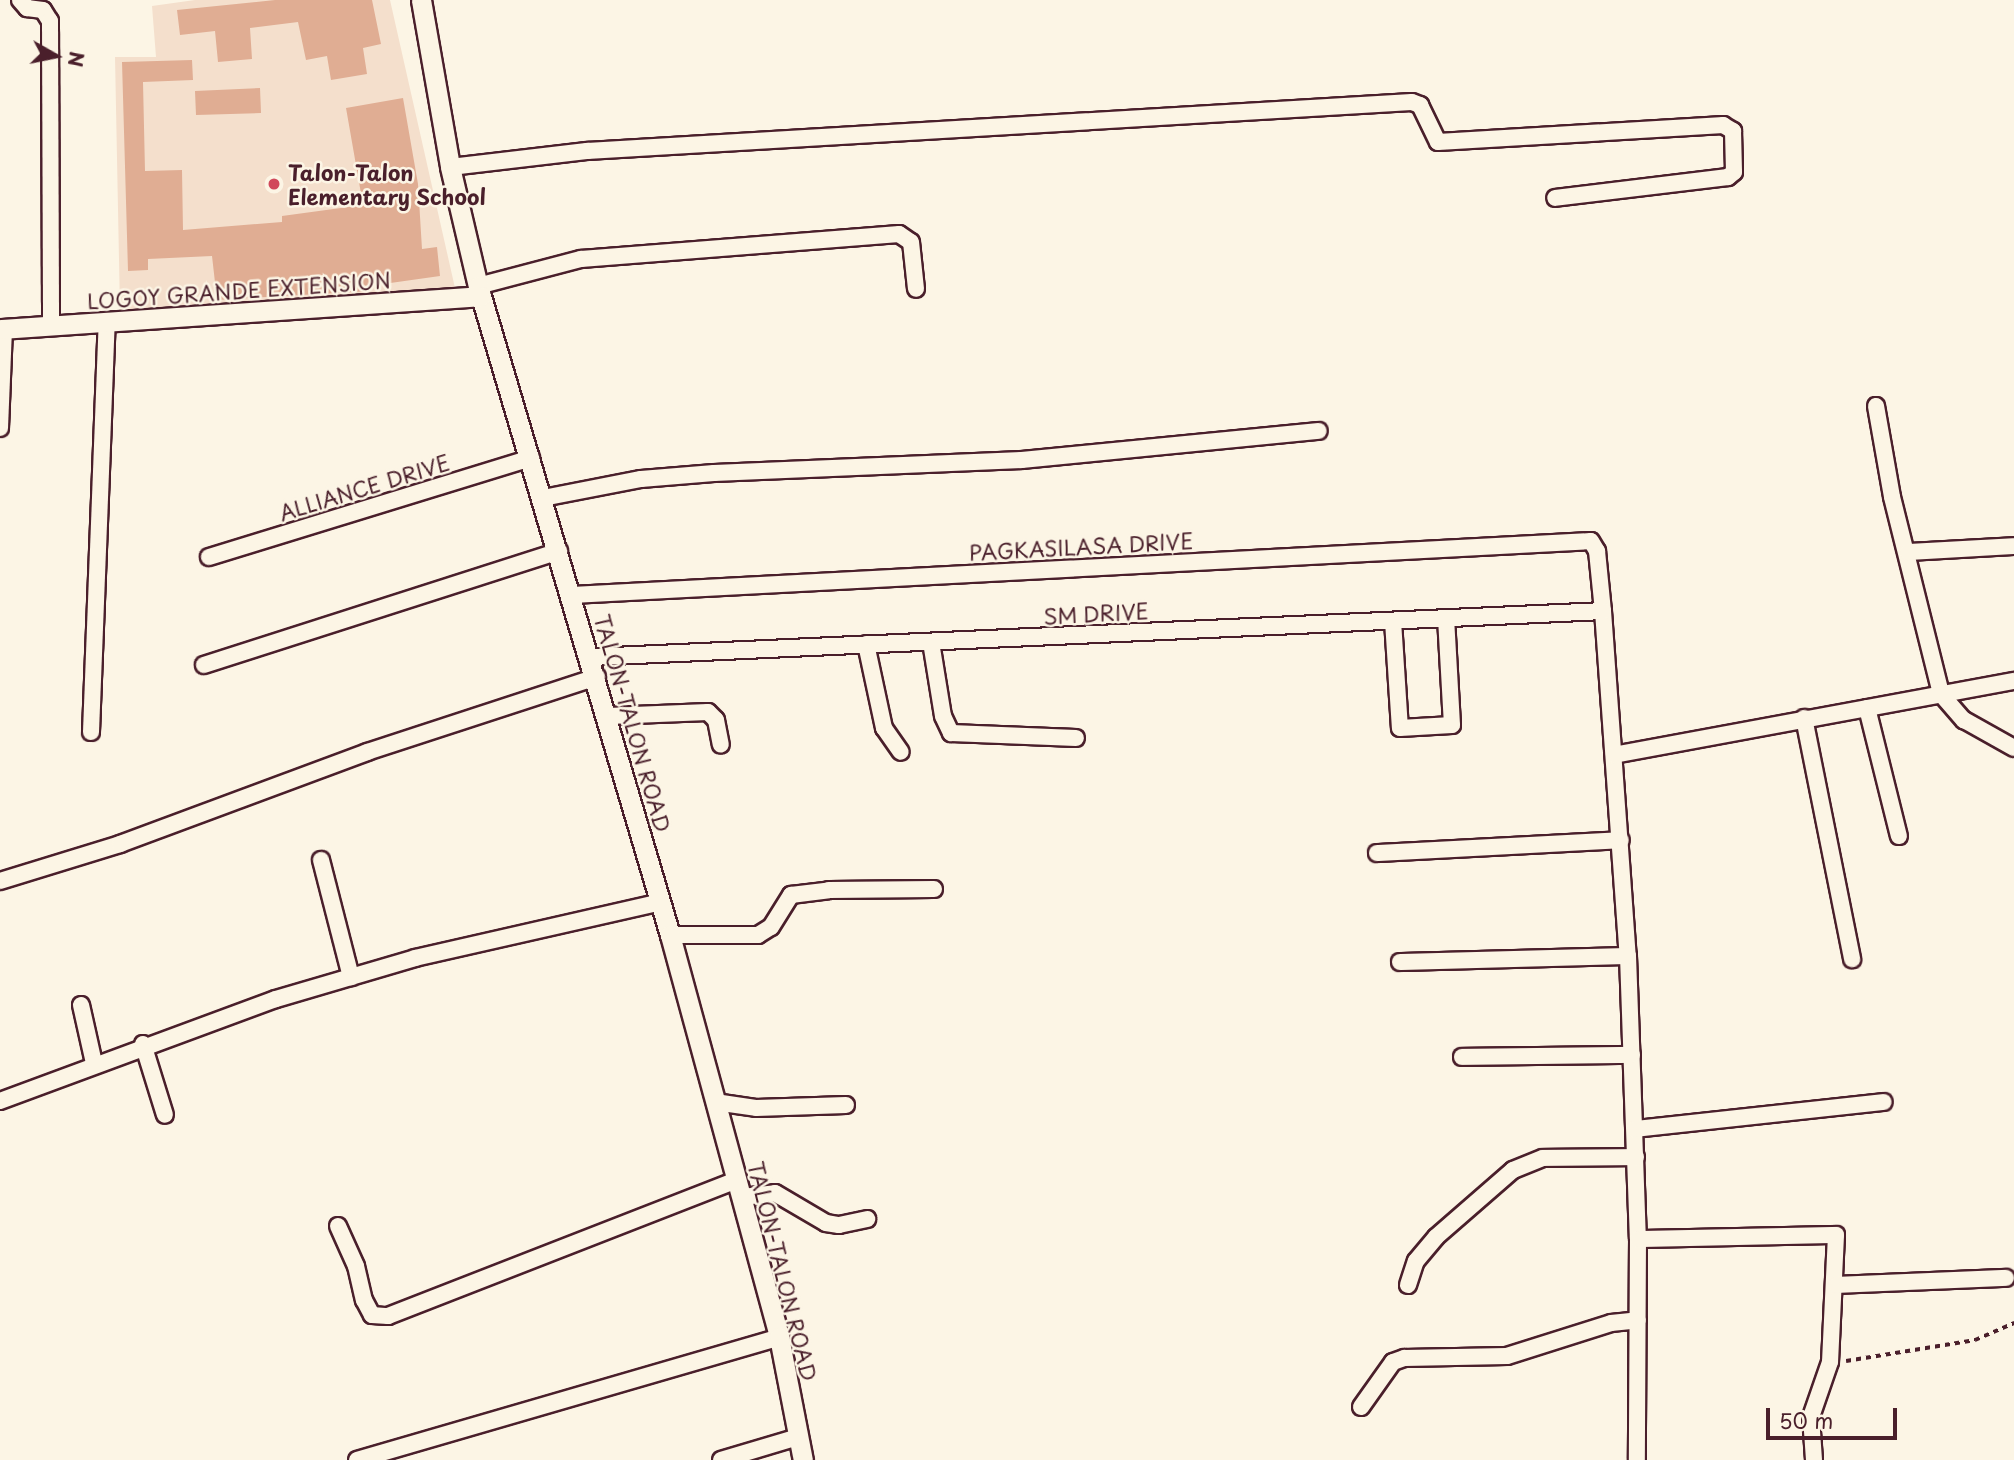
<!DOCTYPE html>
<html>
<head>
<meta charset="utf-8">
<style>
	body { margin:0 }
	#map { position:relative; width:2014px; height:1460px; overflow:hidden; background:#fcf5e5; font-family:"Playpen Sans",sans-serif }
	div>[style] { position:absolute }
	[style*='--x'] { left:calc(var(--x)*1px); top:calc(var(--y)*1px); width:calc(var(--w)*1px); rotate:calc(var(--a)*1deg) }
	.built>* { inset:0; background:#f4dfcc }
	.building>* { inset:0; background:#e0ad93 }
	.path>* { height:3.5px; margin-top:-1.75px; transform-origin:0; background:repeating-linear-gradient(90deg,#4a1f2b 0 5px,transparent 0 10px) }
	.roads { filter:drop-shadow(2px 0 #4a1f2b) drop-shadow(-2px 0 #4a1f2b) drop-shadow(0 2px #4a1f2b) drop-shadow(0 -2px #4a1f2b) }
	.minor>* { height:16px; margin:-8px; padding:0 8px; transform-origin:8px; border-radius:8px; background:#fcf5e5 }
	.tertiary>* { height:19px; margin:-9.5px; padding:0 9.5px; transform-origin:9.5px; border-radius:9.5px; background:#fcf5e5 }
	.dots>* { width:19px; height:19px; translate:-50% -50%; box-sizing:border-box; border:4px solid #fcf5e5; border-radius:50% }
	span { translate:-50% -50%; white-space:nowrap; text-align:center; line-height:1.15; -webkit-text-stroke:5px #fcf5e5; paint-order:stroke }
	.poi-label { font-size:21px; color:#4a1f2b; font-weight:700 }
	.left { translate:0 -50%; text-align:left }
	.street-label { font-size:21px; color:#4a1f2b }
	.north { position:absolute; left:21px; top:21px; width:70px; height:70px; -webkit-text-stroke:5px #fcf5e5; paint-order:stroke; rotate:99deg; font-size:19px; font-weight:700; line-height:28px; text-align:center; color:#4a1f2b }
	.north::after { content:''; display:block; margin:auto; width:24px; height:32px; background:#4a1f2b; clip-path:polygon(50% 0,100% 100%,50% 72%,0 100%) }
	.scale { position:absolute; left:1766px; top:1408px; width:131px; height:32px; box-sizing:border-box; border:4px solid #4a1f2b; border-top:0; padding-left:9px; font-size:21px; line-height:24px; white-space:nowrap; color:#4a1f2b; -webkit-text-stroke:5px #fcf5e5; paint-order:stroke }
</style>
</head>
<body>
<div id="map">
	<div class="built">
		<i style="clip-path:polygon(195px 0,390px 0,455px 288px,120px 310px,115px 57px,156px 57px,152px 6px)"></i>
	</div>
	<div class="building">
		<i style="clip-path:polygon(275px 0,372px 0,381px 44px,363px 48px,367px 74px,331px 80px,327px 56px,306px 60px,298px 22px,250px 28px,252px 59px,218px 62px,215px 31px,180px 35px,177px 10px)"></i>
		<i style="clip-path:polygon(192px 60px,193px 80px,143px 82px,145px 171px,182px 170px,183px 230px,282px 222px,282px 216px,363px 205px,346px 108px,403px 98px,418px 184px,422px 249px,437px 247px,440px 276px,369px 286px,370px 291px,217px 300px,212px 256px,148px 259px,148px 270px,128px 271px,122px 62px)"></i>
		<i style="clip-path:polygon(260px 88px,261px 113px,196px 115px,195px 91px)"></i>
	</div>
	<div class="path">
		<i style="--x:1846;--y:1361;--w:131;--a:-9.2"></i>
		<i style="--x:1975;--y:1340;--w:43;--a:-23.6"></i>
	</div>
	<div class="roads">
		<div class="minor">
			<i style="--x:20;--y:0;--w:11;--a:49"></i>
			<i style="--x:27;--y:8;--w:16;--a:7"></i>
			<i style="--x:43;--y:10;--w:13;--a:58"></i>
			<i style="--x:50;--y:21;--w:305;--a:89.8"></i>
			<i style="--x:450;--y:167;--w:138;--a:-6.7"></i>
			<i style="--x:587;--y:151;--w:826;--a:-3.4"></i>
			<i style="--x:1412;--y:102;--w:9;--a:21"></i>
			<i style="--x:1420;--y:105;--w:41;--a:64.1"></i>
			<i style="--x:1438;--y:142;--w:286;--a:-3.4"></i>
			<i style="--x:1723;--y:125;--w:12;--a:31"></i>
			<i style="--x:1733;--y:131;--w:41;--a:88.6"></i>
			<i style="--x:1734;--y:172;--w:8;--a:140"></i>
			<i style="--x:1728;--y:177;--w:174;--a:173.1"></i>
			<i style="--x:478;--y:286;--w:106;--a:-14.7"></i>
			<i style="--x:581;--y:259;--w:319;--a:-4.5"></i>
			<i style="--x:899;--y:234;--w:14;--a:34"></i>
			<i style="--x:911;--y:242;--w:47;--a:83.9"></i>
			<i style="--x:1876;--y:406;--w:92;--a:80"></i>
			<i style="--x:1892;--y:497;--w:203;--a:76"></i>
			<i style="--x:1941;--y:694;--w:35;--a:49"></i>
			<i style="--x:1964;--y:720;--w:57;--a:29.2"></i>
			<i style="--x:0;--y:428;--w:99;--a:-87.7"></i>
			<i style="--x:543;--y:498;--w:100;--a:-11"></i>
			<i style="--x:641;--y:479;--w:73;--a:-4.7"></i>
			<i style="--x:714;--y:473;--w:308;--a:-2.4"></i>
			<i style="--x:1022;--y:460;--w:298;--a:-5.6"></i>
			<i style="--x:1908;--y:552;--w:106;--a:-3.2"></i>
			<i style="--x:209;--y:557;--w:337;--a:-17.1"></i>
			<i style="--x:572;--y:595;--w:1020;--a:-3.03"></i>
			<i style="--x:1591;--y:541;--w:12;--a:59"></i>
			<i style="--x:1597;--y:551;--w:60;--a:84.3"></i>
			<i style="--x:1603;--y:611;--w:346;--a:85.9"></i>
			<i style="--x:1628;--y:956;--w:283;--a:88"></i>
			<i style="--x:1638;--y:1239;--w:221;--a:90.3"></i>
			<i style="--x:1393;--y:621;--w:107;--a:86.3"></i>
			<i style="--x:1400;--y:728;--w:52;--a:-3.3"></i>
			<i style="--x:1452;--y:725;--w:106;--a:-93.2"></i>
			<i style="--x:931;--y:642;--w:75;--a:80.8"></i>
			<i style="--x:943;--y:716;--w:19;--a:65"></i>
			<i style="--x:951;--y:733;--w:125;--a:2.3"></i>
			<i style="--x:866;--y:644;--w:86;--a:77.9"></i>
			<i style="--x:884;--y:728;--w:29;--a:55"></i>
			<i style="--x:591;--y:657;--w:1013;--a:-2.6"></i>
			<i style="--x:204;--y:665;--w:373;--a:-17.8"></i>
			<i style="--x:1867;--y:708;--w:132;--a:76"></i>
			<i style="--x:608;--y:716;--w:100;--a:-2.3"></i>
			<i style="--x:708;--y:712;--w:11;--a:45"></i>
			<i style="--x:716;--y:720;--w:25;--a:79"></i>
			<i style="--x:1804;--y:718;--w:246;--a:78.7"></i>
			<i style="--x:91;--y:732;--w:409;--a:-87.8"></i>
			<i style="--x:1614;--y:755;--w:407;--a:-10.5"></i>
			<i style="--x:1377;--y:853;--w:244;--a:-3"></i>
			<i style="--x:321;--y:860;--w:121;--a:75.6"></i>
			<i style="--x:0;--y:881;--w:126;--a:-17.1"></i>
			<i style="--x:120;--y:844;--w:264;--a:-20.4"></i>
			<i style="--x:367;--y:752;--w:242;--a:-18.1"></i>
			<i style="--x:670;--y:935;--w:88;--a:0"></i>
			<i style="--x:758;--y:935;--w:15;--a:-32"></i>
			<i style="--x:771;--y:927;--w:38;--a:-58"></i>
			<i style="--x:791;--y:895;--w:38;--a:-7"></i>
			<i style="--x:829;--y:890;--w:105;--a:-0.5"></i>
			<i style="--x:1400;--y:962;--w:228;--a:-1.5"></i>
			<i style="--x:81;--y:1005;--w:59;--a:77.4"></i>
			<i style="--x:143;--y:1044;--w:74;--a:72.8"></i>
			<i style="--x:1462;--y:1057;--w:170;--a:-0.7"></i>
			<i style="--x:0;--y:1101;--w:294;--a:-20.3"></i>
			<i style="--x:276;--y:999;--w:145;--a:-16.4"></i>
			<i style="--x:415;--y:958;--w:252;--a:-12.8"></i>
			<i style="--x:715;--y:1102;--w:41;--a:8.3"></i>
			<i style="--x:756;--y:1108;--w:90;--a:-1.9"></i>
			<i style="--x:1635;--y:1129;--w:250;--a:-6.2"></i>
			<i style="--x:743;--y:1197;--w:32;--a:-7"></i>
			<i style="--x:775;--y:1193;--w:59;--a:30.5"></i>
			<i style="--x:826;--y:1223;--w:13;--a:9"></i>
			<i style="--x:839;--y:1225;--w:29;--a:-12"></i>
			<i style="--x:338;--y:1226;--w:44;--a:65.8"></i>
			<i style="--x:356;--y:1266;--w:35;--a:77"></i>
			<i style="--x:364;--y:1300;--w:17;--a:62"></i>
			<i style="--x:372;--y:1315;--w:16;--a:4"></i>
			<i style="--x:388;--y:1316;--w:375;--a:-21.3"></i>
			<i style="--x:1638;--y:1239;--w:198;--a:-1.2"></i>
			<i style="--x:1836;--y:1235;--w:127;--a:92.7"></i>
			<i style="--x:1830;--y:1362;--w:58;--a:109.1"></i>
			<i style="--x:1811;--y:1417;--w:43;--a:86"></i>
			<i style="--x:1408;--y:1285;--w:25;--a:-72"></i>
			<i style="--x:1416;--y:1261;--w:31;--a:-50"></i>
			<i style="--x:1436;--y:1237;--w:102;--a:-41"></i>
			<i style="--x:1513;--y:1170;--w:32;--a:-22"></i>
			<i style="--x:1543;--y:1158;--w:93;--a:-0.6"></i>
			<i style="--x:1837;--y:1285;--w:169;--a:-2.4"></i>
			<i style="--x:1361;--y:1407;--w:55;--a:-54.6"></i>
			<i style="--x:1393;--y:1362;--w:12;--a:-20"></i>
			<i style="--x:1404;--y:1358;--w:103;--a:-1.1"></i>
			<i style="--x:1507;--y:1356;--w:109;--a:-17.6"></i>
			<i style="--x:1611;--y:1323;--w:27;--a:-6"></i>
			<i style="--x:357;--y:1460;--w:440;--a:-16.2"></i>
			<i style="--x:721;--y:1460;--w:80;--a:-16.6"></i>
		</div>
		<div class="tertiary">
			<i style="--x:421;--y:0;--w:169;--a:80.1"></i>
			<i style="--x:450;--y:167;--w:122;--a:76.8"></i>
			<i style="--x:478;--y:286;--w:677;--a:73.52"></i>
			<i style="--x:670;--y:935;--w:417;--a:74.8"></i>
			<i style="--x:779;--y:1337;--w:125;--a:79"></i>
			<i style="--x:0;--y:329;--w:482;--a:-3.9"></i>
		</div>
	</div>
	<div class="dots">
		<i style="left:274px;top:184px;background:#d1495b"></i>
	</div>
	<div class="poi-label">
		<span class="left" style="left:288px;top:184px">Talon-Talon<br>Elementary School</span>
	</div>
	<div class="street-label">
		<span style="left:239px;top:290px;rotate:-4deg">LOGOY GRANDE EXTENSION</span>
		<span style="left:364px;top:487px;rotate:-17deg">ALLIANCE DRIVE</span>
		<span style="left:1081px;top:546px;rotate:-3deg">PAGKASILASA DRIVE</span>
		<span style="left:1096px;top:613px;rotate:-3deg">SM DRIVE</span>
		<span style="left:633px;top:723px;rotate:74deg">TALON-TALON ROAD</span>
		<span style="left:783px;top:1271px;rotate:76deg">TALON-TALON ROAD</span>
	</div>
	<div class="north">N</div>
	<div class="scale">50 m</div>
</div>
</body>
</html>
